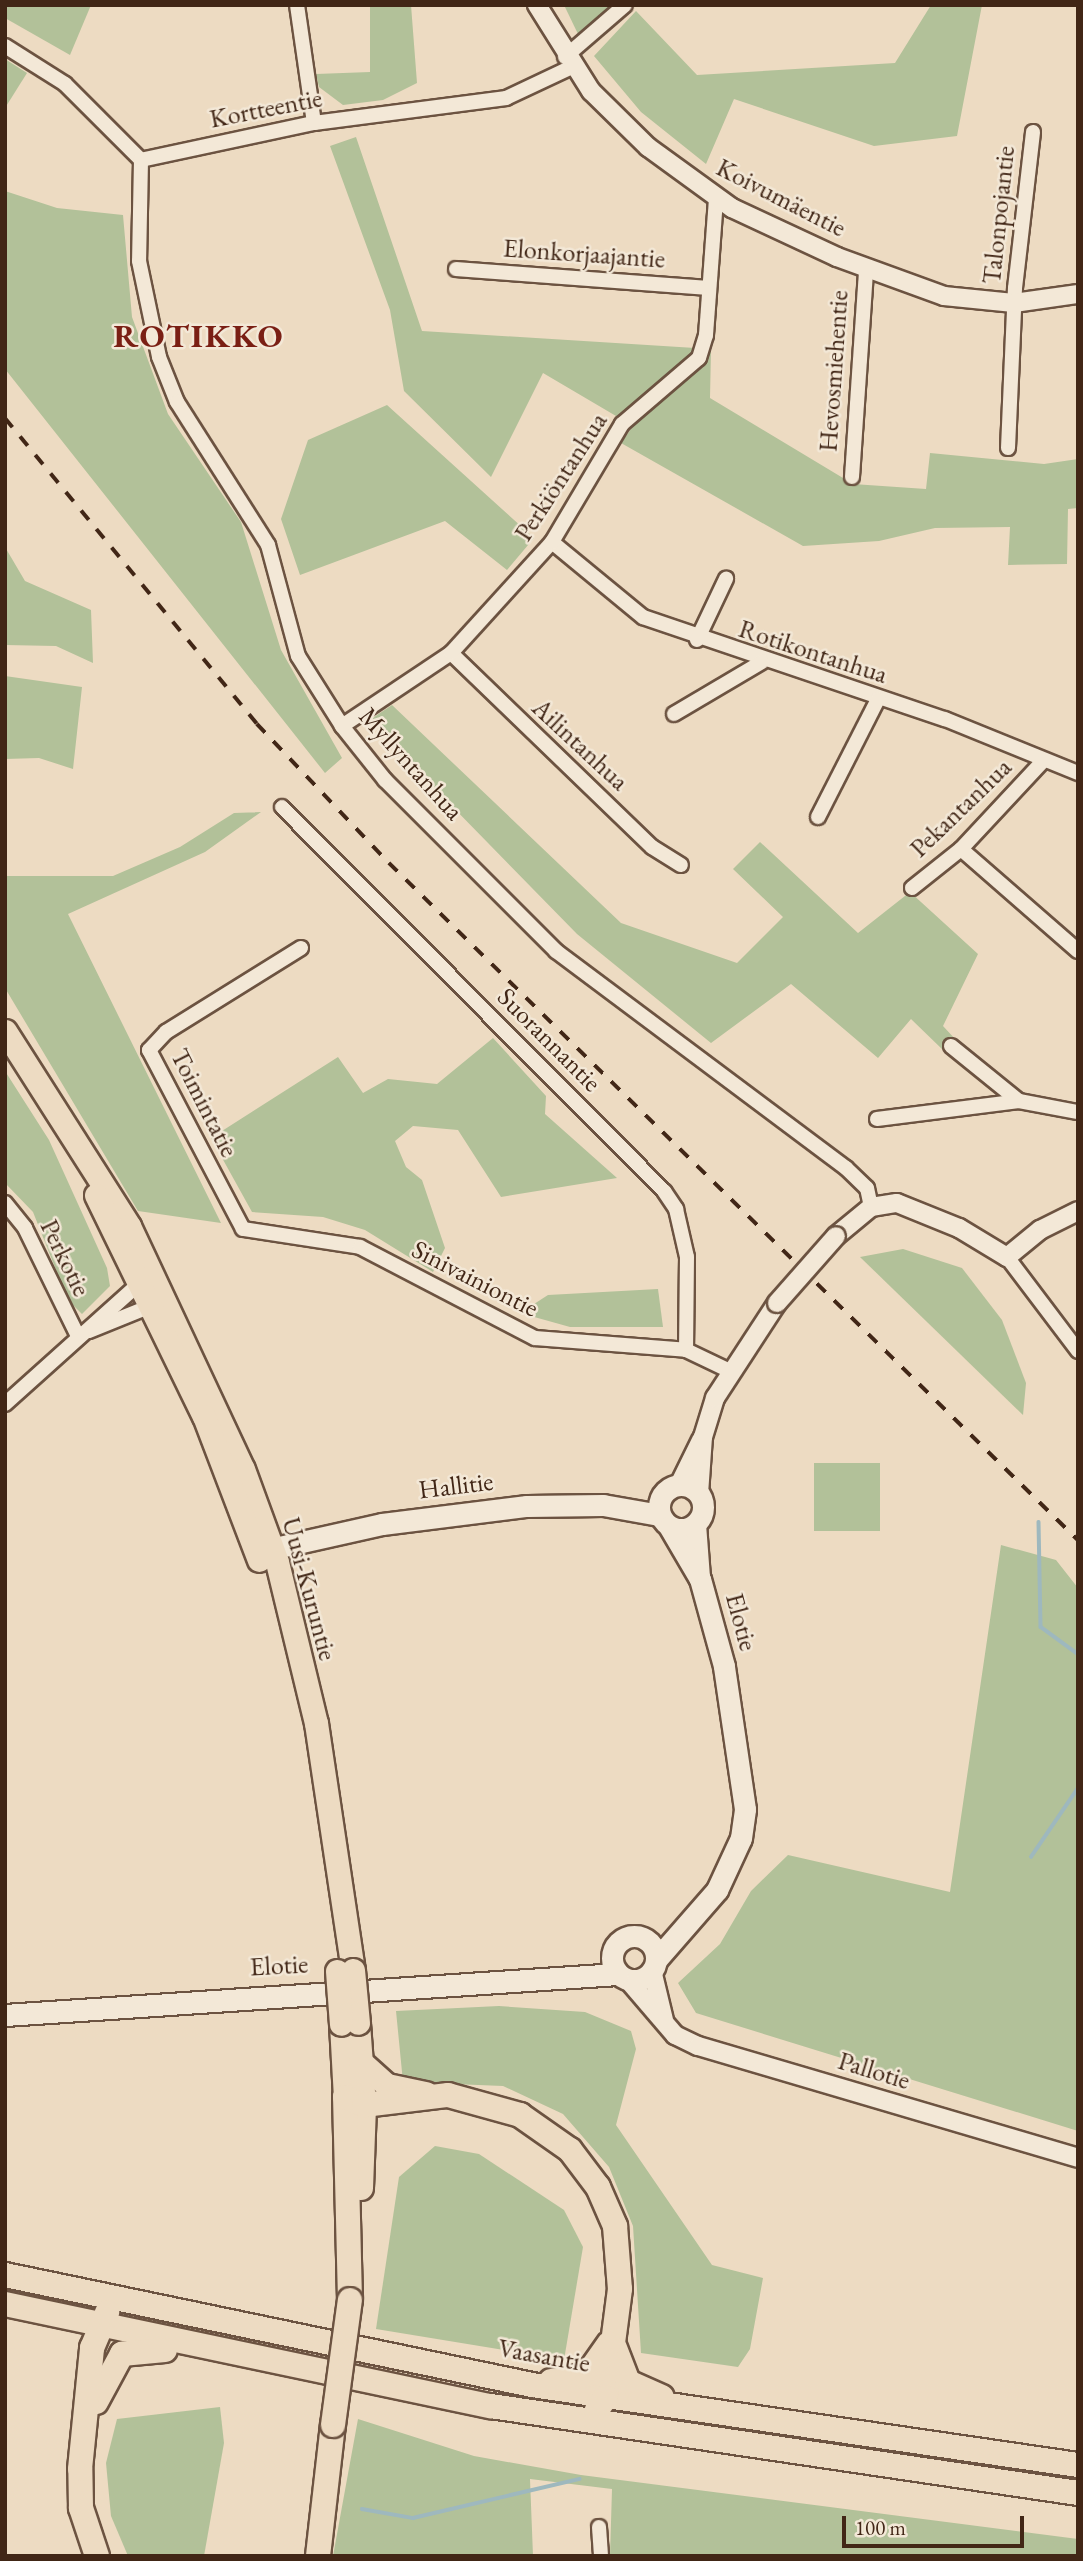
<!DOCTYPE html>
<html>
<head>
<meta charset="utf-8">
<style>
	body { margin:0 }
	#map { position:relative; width:1083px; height:2561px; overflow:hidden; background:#eddbc2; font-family:"EB Garamond",serif }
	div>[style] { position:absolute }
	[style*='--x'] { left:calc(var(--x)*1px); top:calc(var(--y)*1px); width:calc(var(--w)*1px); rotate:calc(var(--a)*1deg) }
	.green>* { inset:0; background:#b2c199 }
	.stream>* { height:3.5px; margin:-1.75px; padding:0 1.75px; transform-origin:1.75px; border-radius:1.75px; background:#9eb8be }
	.roads { filter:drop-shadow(2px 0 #6c5341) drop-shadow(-2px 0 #6c5341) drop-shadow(0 2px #6c5341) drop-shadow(0 -2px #6c5341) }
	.minor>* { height:14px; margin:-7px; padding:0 7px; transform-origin:7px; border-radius:7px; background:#f3e8d7 }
	.tertiary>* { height:18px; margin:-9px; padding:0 9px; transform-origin:9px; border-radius:9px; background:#f3e8d7 }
	.secondary>* { height:21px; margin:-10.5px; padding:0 10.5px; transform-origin:10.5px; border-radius:10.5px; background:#f3e8d7 }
	.secondary>.ring { margin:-10.5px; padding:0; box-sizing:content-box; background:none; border:21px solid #f3e8d7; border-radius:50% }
	.primary>* { height:23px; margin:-11.5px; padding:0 11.5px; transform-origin:11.5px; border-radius:11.5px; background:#eddbc2 }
	.trunk>* { height:24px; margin:-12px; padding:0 12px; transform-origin:12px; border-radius:12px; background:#eddbc2 }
	.rail>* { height:3.5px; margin-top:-1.75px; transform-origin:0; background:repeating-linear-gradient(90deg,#412616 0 12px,transparent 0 24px) }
	.bridges { filter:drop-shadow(2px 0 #6c5341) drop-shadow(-2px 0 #6c5341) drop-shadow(0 2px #6c5341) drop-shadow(0 -2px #6c5341) }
	.tertiary-bridge>* { height:18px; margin:-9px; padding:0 9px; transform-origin:9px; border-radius:9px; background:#f3e8d7 }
	.primary-bridge>* { height:23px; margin:-11.5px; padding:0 11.5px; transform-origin:11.5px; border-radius:11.5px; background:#eddbc2 }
	.trunk-bridge>* { height:24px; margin:-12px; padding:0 12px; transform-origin:12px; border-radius:12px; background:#eddbc2 }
	span { translate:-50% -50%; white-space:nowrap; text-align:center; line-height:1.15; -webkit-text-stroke:5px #f3e8d7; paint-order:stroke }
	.street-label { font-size:26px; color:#412616 }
	.district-label { font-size:33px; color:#7a1f14; font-weight:700; letter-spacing:2px }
	.frame { position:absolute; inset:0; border:7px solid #412616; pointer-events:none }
	.scale { position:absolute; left:842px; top:2516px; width:182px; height:32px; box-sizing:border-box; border:4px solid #412616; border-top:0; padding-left:9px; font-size:21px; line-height:24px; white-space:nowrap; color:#412616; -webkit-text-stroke:5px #f3e8d7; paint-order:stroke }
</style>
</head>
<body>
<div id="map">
	<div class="green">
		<i style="clip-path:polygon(5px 5px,91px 5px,70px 55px,5px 18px)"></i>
		<i style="clip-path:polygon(370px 5px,411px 5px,417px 83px,383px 100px,343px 105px,319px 87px,316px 74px,370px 72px)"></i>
		<i style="clip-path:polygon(564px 5px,614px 5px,578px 34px)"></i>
		<i style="clip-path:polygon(931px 5px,982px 5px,957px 136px,874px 146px,734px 99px,706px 164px,641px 112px,594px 56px,636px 11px,697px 75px,895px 63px)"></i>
		<i style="clip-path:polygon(5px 59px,27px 73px,5px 108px)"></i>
		<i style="clip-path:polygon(356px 137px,422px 331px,711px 349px,710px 398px,853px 484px,926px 489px,930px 453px,1044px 464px,1078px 459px,1078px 508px,1068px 509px,1067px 564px,1008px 565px,1010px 527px,935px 528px,879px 541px,803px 546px,621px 443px,633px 426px,543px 373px,491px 477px,404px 391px,390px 310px,330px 146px)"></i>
		<i style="clip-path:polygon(5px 191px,57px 208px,123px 215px,132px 317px,168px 414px,241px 522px,281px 650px,342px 758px,325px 773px,5px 369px)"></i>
		<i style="clip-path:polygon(387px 405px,534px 538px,507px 570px,445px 521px,300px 575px,281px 519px,308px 440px)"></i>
		<i style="clip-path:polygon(5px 547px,25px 581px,91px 610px,93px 663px,56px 646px,5px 645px)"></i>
		<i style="clip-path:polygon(5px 676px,82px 687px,73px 769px,39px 758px,5px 759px)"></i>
		<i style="clip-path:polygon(392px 705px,621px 923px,737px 963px,783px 917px,733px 869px,760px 842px,858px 933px,910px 892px,978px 954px,943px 1026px,956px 1040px,944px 1051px,911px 1019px,878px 1058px,791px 984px,711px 1043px,577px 934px,402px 755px,371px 719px)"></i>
		<i style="clip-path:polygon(261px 812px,205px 852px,68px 914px,221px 1223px,138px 1211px,5px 988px,5px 876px,113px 876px,180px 847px,234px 813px)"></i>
		<i style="clip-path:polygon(493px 1038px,546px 1096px,545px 1114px,617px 1178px,501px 1197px,458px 1130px,413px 1126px,395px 1141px,406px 1167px,422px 1180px,445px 1248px,433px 1272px,365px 1230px,323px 1217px,252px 1212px,211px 1138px,338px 1057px,363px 1093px,388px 1079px,437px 1084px)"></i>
		<i style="clip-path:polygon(5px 1071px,49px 1140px,107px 1268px,110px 1286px,82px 1314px,68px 1300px,33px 1212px,5px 1183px)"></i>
		<i style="clip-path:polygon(903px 1249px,962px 1268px,1002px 1320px,1026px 1383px,1023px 1415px,860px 1257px)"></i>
		<i style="clip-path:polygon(658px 1289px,663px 1327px,570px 1327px,520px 1313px,548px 1295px)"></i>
		<i style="clip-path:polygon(814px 1463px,880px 1463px,880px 1531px,814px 1531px)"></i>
		<i style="clip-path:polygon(1001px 1545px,1056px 1560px,1078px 1588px,1078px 2131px,696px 2013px,678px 1983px,720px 1944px,751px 1891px,788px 1855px,950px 1892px)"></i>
		<i style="clip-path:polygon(499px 2006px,585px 2012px,631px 2031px,636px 2049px,616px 2125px,712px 2265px,763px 2278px,750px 2349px,738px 2367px,641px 2353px,633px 2226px,609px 2167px,563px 2114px,503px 2086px,403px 2082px,396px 2011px)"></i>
		<i style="clip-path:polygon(435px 2146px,479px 2154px,564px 2210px,583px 2247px,564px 2360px,376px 2329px,399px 2177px)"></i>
		<i style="clip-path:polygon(220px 2407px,224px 2443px,204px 2556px,128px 2556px,111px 2516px,106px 2463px,117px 2419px)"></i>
		<i style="clip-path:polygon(358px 2419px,474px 2456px,581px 2475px,1078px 2539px,1078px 2556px,610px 2556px,612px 2489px,530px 2479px,533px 2556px,333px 2556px)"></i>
	</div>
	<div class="stream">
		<i style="--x:1039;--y:1522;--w:105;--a:88.9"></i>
		<i style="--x:1041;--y:1627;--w:46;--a:36.1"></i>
		<i style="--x:1031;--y:1857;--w:83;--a:-55.7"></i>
		<i style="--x:362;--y:2509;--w:52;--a:10"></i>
		<i style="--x:413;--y:2518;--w:171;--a:-13.2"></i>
	</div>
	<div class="roads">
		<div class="minor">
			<i style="--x:297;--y:5;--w:119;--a:81.8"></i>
			<i style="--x:5;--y:46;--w:71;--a:32.3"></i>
			<i style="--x:65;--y:84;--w:107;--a:45"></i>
			<i style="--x:565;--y:57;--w:79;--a:-40.9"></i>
			<i style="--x:141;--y:160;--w:101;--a:91.1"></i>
			<i style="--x:139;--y:261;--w:98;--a:78.2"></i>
			<i style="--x:159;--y:357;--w:48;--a:68.2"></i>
			<i style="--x:177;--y:402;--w:169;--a:57.5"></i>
			<i style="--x:268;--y:545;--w:115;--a:74.9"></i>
			<i style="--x:298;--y:656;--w:83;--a:57.8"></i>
			<i style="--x:342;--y:726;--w:69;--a:51.5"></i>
			<i style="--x:385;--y:780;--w:242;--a:45"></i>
			<i style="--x:556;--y:951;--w:362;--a:36.8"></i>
			<i style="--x:846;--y:1168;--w:29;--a:44"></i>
			<i style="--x:867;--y:1188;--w:19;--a:78"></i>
			<i style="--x:141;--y:160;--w:177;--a:-12.1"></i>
			<i style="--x:314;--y:123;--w:194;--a:-7.4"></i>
			<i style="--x:506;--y:98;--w:73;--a:-25.2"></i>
			<i style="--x:456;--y:269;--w:253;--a:4.3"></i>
			<i style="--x:1008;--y:448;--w:160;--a:-87.5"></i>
			<i style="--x:1015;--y:288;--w:157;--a:-83.4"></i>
			<i style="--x:852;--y:477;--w:208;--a:-86.1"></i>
			<i style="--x:552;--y:542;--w:118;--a:39.5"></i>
			<i style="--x:643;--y:617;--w:319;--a:18.7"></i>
			<i style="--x:945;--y:719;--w:144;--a:22.1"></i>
			<i style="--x:697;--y:640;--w:68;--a:-64.6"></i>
			<i style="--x:451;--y:653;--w:279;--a:44"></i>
			<i style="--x:652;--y:847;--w:34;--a:32"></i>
			<i style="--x:674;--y:714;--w:102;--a:-30.6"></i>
			<i style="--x:342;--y:726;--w:131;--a:-33.8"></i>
			<i style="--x:451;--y:653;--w:150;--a:-47.7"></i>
			<i style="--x:552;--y:542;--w:137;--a:-59.3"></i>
			<i style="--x:622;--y:424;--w:101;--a:-40.6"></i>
			<i style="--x:699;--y:358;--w:24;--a:-73"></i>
			<i style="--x:706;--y:335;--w:136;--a:-85.8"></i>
			<i style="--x:282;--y:807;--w:542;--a:45.15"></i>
			<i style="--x:664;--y:1191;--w:22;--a:56"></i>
			<i style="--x:676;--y:1209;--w:49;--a:77.1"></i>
			<i style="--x:687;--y:1257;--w:93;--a:90.6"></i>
			<i style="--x:818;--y:817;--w:132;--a:-63"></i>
			<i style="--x:961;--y:849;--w:155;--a:41.1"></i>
			<i style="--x:912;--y:888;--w:63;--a:-38.5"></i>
			<i style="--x:961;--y:849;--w:120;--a:-47"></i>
			<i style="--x:301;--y:948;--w:159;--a:148.1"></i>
			<i style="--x:166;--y:1032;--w:25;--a:133"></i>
			<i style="--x:149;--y:1050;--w:202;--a:62.3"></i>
			<i style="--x:243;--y:1229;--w:118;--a:8.7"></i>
			<i style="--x:360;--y:1247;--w:197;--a:27.5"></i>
			<i style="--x:535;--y:1338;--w:151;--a:4.5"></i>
			<i style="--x:686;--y:1350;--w:47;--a:25.5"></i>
			<i style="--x:951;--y:1046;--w:87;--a:39"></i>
			<i style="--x:877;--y:1119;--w:143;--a:-7.2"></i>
			<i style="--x:1019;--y:1101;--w:60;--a:10.6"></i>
			<i style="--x:5;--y:1203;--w:32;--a:51"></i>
			<i style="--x:25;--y:1228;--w:120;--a:63.9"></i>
			<i style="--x:1007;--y:1257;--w:118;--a:52.9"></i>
			<i style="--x:89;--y:1331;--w:74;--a:-22.1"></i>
			<i style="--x:5;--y:1404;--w:186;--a:-41.9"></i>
			<i style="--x:599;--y:2527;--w:29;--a:86"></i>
		</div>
		<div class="tertiary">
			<i style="--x:537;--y:5;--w:102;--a:57.9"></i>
			<i style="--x:591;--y:91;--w:80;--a:44.5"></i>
			<i style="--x:648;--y:147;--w:104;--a:36"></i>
			<i style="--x:732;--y:208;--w:116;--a:25"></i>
			<i style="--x:837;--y:257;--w:114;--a:20"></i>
			<i style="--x:944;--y:296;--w:70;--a:5.7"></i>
			<i style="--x:1014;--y:303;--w:65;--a:-8"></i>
			<i style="--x:836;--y:1236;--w:45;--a:-39.6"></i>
			<i style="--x:871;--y:1207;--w:26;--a:-9"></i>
			<i style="--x:897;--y:1203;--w:67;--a:22"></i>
			<i style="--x:959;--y:1228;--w:56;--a:31.1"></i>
			<i style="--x:1007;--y:1257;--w:43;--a:-39.3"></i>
			<i style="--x:1040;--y:1230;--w:42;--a:-26.6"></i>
			<i style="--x:679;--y:1485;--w:50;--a:-63.9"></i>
			<i style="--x:699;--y:1494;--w:57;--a:-86"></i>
			<i style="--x:703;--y:1437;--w:41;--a:-72.9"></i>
			<i style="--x:715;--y:1398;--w:113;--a:-56.9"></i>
			<i style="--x:652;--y:1970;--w:51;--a:76.5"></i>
			<i style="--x:627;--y:1979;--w:74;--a:49.4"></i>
			<i style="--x:675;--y:2035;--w:25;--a:26"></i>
			<i style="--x:698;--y:2046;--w:396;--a:16.4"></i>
		</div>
		<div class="secondary">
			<i class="ring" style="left:659px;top:1485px;width:23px;height:23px"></i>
			<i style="--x:695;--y:1524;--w:53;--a:85.7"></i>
			<i style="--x:257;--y:1552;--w:128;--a:-12.6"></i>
			<i style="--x:382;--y:1524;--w:146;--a:-7.1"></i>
			<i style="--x:527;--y:1506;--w:76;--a:-0.8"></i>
			<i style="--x:603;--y:1505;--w:58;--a:10"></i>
			<i class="ring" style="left:612px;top:1936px;width:23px;height:23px"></i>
			<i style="--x:656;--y:1960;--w:93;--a:-48.9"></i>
			<i style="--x:717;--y:1890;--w:57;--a:-65.2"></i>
			<i style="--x:741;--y:1838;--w:29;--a:-82"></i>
			<i style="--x:745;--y:1809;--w:145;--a:-98.4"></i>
			<i style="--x:724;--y:1666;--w:90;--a:-105.4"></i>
			<i style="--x:700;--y:1579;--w:61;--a:-120.3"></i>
			<i style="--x:5;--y:2015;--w:614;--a:-3.83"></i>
		</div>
		<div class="primary">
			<i style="--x:5;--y:1031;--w:231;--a:57.5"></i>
			<i style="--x:129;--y:1226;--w:268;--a:64.9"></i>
			<i style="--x:243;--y:1469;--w:99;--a:69.9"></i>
			<i style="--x:277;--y:1562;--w:166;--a:76.4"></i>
			<i style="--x:316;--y:1723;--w:250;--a:81.5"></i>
			<i style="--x:96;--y:1195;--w:246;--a:64"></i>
			<i style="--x:204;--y:1416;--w:154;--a:69.1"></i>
			<i style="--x:358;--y:2023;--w:82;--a:85.8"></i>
			<i style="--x:341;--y:2024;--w:73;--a:86.9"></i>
			<i style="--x:360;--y:2061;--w:36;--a:42"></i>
			<i style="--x:387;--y:2085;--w:40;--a:12"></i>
		</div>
		<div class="trunk">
			<i style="--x:361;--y:2188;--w:83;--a:-87.9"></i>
			<i style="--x:5;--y:2275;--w:538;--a:11.79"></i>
			<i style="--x:532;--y:2385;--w:552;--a:8.34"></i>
			<i style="--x:350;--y:2300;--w:203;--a:-91.4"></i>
			<i style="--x:345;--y:2097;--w:21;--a:23"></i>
			<i style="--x:364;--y:2105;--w:85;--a:-6.8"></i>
			<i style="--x:448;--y:2095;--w:75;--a:15.5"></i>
			<i style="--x:520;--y:2115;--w:61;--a:35"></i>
			<i style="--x:570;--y:2150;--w:46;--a:52.9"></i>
			<i style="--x:598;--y:2187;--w:43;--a:66.4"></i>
			<i style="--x:615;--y:2226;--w:63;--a:85.5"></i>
			<i style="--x:620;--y:2289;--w:109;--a:97.4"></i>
			<i style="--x:606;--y:2397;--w:16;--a:125"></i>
			<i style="--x:5;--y:2304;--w:497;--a:11.9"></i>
			<i style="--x:491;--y:2406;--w:593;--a:8.43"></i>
			<i style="--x:615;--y:2348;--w:36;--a:69"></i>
			<i style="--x:628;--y:2382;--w:37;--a:24"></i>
			<i style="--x:551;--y:2381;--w:36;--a:-9"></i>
			<i style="--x:587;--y:2375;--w:38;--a:-55"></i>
			<i style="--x:96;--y:2402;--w:55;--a:-61.6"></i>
			<i style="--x:122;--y:2354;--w:43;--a:-5.3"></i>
			<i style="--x:97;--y:2556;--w:51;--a:-108.4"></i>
			<i style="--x:81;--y:2508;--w:39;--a:-91"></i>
			<i style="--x:80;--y:2469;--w:122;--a:-84.3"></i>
			<i style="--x:92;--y:2348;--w:39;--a:-67"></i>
			<i style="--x:318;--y:2556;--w:132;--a:-83.5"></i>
		</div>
	</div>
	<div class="rail">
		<i style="--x:5;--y:418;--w:396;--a:50.5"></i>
		<i style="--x:257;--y:724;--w:192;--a:46.5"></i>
		<i style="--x:389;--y:863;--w:966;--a:44.5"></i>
	</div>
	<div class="bridges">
		<div class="tertiary-bridge">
			<i style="--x:777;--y:1303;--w:89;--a:-48.6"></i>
		</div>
		<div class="primary-bridge">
			<i style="--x:353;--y:1970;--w:53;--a:84.6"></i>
			<i style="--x:337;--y:1971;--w:53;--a:85.7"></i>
		</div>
		<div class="trunk-bridge">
			<i style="--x:333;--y:2425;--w:126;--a:-82.3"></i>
		</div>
	</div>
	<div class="street-label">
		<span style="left:266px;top:109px;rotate:-11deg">Kortteentie</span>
		<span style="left:781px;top:198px;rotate:27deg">Koivumäentie</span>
		<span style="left:999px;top:215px;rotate:-84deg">Talonpojantie</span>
		<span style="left:584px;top:254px;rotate:4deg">Elonkorjaajantie</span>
		<span style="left:834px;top:371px;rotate:-86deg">Hevosmiehentie</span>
		<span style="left:561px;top:477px;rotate:-57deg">Perkiöntanhua</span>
		<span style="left:813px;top:652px;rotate:18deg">Rotikontanhua</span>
		<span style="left:580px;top:745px;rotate:43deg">Ailintanhua</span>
		<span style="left:411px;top:764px;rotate:48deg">Myllyntanhua</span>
		<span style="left:961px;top:808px;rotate:-44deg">Pekantanhua</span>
		<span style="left:549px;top:1040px;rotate:45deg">Suorannantie</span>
		<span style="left:204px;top:1103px;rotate:63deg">Toimintatie</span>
		<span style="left:65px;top:1258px;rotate:64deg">Perkotie</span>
		<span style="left:475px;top:1279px;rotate:27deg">Sinivainiontie</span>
		<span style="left:456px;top:1486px;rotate:-7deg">Hallitie</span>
		<span style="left:309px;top:1589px;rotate:75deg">Uusi-Kuruntie</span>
		<span style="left:741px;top:1622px;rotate:75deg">Elotie</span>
		<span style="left:279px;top:1966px;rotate:-3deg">Elotie</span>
		<span style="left:874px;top:2071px;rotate:17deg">Pallotie</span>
		<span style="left:544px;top:2356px;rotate:10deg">Vaasantie</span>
	</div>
	<div class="district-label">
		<span style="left:199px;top:336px">ROTIKKO</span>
	</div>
	<div class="frame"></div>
	<div class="scale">100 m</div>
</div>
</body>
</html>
